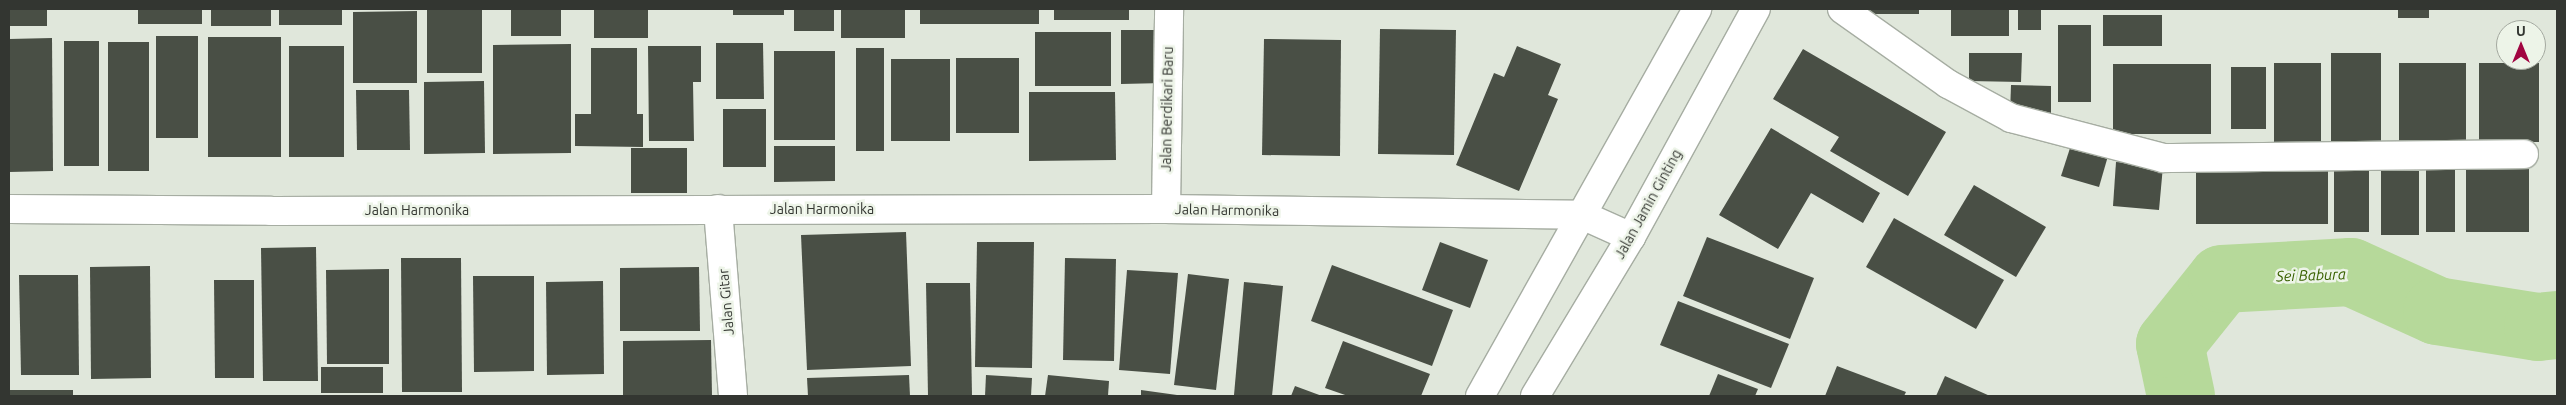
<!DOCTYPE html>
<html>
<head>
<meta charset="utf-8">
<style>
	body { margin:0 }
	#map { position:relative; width:2566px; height:405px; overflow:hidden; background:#e0e7db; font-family:Ubuntu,sans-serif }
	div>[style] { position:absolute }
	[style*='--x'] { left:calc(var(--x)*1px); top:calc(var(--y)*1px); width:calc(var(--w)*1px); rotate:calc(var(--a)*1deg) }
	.river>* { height:68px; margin:-34px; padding:0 34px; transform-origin:34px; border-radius:34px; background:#b6d99a }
	.building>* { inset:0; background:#494f45 }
	.roads { filter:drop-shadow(1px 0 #a6ada2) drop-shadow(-1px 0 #a6ada2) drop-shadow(0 1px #a6ada2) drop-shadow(0 -1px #a6ada2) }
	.street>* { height:28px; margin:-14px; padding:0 14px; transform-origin:14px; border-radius:14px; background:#fff }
	.secondary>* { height:28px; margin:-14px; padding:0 14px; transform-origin:14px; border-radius:14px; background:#fff }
	.primary>* { height:28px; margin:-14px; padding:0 14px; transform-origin:14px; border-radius:14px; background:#fff }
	span { translate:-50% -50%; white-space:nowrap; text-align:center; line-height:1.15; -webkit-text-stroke:5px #edf4e8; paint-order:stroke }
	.street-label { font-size:14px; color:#333631 }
	.water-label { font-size:15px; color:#396101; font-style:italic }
	.frame { position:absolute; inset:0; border:10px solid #333631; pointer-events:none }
	.north { position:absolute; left:2496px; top:20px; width:50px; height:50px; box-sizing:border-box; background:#edf4e8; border:1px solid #a3a89f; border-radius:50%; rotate:0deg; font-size:14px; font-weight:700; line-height:20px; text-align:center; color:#333631 }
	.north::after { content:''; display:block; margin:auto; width:18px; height:22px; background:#a10541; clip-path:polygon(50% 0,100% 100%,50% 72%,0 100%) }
</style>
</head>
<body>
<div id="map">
	<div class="river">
		<i style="--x:2181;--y:396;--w:53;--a:-101.9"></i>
		<i style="--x:2170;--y:344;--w:83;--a:-51.3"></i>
		<i style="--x:2222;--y:279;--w:129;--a:-3.1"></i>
		<i style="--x:2351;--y:272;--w:94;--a:24.4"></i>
		<i style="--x:2437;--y:311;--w:102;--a:9"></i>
		<i style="--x:2538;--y:327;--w:19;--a:-6"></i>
	</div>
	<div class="building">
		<i style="clip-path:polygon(9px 9px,47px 9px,47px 26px,9px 26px)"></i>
		<i style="clip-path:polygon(138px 9px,202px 9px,202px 24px,138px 24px)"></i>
		<i style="clip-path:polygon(211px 9px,271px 9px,271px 26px,211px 26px)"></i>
		<i style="clip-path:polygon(279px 9px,342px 9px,342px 25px,279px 25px)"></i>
		<i style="clip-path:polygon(427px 9px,482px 9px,482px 73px,427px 73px)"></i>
		<i style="clip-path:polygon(511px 9px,561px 9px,561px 36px,511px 36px)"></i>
		<i style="clip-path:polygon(594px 9px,648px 9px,648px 38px,594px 38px)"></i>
		<i style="clip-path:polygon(733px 9px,784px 9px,784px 15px,733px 15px)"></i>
		<i style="clip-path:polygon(794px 9px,834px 9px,834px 31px,794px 31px)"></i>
		<i style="clip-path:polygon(841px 9px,905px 9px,905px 38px,841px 38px)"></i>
		<i style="clip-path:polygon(920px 9px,1039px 9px,1039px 24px,920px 24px)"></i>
		<i style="clip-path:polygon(1054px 9px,1129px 9px,1129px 20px,1054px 20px)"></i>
		<i style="clip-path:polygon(1853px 9px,1919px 9px,1919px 14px,1853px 14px)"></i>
		<i style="clip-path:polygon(1951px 9px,2009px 9px,2009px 36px,1951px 36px)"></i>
		<i style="clip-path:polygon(2018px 9px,2041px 9px,2041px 30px,2018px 30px)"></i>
		<i style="clip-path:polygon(2398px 9px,2429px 9px,2429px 18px,2398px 18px)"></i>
		<i style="clip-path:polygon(417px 11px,417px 83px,353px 83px,353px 12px)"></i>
		<i style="clip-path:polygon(2103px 15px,2162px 15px,2162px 46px,2103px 46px)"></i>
		<i style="clip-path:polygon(2058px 25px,2091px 25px,2091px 102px,2058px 102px)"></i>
		<i style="clip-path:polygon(1380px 29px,1456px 30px,1454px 155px,1378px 154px)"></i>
		<i style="clip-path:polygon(1121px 30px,1164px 30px,1164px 83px,1121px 84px)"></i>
		<i style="clip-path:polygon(1035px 32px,1111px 32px,1111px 86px,1035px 86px)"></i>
		<i style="clip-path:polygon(156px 36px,198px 36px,198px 138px,156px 138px)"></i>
		<i style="clip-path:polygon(208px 37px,281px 37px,281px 157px,208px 157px)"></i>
		<i style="clip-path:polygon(52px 38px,53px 171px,9px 172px,9px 39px)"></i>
		<i style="clip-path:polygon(1264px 39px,1341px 40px,1340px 156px,1262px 155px)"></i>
		<i style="clip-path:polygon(64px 41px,99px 41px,99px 166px,64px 166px)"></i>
		<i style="clip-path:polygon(108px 42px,149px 42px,149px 171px,108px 171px)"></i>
		<i style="clip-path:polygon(716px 43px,763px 43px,764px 99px,716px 99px)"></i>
		<i style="clip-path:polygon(571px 44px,571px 153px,493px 154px,493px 45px)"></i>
		<i style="clip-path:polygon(289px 46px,344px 46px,344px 157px,289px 157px)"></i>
		<i style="clip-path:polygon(648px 46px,701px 46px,701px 82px,693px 82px,694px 141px,649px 141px)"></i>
		<i style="clip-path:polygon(1517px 46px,1561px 64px,1548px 95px,1558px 99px,1519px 191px,1456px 165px,1494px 73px,1504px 77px)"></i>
		<i style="clip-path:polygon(591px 48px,637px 48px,637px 114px,643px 114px,643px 147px,575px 146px,575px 114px,591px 114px)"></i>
		<i style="clip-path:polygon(856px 48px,884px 48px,884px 151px,856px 151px)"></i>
		<i style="clip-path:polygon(1803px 49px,1946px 132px,1908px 196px,1830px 151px,1839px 137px,1773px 99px)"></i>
		<i style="clip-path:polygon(774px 51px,835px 51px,835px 140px,774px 140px)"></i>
		<i style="clip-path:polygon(1969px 53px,2022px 53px,2021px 82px,1969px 81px)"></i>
		<i style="clip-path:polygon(2331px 53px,2381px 53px,2381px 142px,2331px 142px)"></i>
		<i style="clip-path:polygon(956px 58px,1019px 58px,1019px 133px,956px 133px)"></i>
		<i style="clip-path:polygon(891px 59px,950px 59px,950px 141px,891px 141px)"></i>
		<i style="clip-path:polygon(2274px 63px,2321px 63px,2321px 142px,2274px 142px)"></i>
		<i style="clip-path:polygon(2399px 63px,2466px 63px,2466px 146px,2399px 146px)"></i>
		<i style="clip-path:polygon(2479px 63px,2539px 63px,2539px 142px,2479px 142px)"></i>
		<i style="clip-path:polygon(2113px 64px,2211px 64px,2211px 134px,2113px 134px)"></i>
		<i style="clip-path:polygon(2231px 67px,2266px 67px,2266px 129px,2231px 129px)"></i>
		<i style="clip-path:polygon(484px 81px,485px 153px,424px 154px,424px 82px)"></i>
		<i style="clip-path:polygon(2011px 85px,2051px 86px,2051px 115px,2010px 114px)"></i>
		<i style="clip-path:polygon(356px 90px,409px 90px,410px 150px,357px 150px)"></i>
		<i style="clip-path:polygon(1029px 92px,1115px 92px,1116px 160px,1029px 161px)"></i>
		<i style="clip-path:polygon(723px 109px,766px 109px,766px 167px,723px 167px)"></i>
		<i style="clip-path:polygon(1771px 128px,1880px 193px,1863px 223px,1811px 193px,1778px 249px,1719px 215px)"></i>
		<i style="clip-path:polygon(2071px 145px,2108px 156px,2099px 187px,2061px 176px)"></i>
		<i style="clip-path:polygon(774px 146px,835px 146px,835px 181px,774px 182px)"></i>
		<i style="clip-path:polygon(631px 148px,687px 148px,687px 193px,631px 193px)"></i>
		<i style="clip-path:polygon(2116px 162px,2163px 166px,2159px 210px,2113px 206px)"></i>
		<i style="clip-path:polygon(2196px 166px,2328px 166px,2328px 224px,2196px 224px)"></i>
		<i style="clip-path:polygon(2334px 166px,2369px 166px,2369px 232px,2334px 232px)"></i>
		<i style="clip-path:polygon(2426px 169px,2455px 169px,2455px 232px,2426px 232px)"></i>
		<i style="clip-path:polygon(2466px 169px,2529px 169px,2529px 232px,2466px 232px)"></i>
		<i style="clip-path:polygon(2381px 171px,2419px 171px,2419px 235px,2381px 235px)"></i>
		<i style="clip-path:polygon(1974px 185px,2046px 227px,2016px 277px,1944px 235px)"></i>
		<i style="clip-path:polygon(1894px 218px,2004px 280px,1976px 329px,1866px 267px)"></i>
		<i style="clip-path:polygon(906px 232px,911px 366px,807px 370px,801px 235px)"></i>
		<i style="clip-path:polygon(1707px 237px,1814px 278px,1790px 339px,1683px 296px)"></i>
		<i style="clip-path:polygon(977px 242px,1034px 242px,1032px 368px,975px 367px)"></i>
		<i style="clip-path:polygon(1440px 242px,1488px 260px,1470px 308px,1422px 290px)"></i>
		<i style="clip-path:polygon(316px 247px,318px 381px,263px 381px,261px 248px)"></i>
		<i style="clip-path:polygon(401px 258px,461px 258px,462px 392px,402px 392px)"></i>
		<i style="clip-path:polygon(1065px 258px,1116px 259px,1114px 361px,1063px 360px)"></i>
		<i style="clip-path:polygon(1332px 265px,1453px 310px,1432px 366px,1311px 321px)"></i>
		<i style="clip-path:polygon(150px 266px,151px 378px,91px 379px,90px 267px)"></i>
		<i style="clip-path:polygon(699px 267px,700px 331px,620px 331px,620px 268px)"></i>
		<i style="clip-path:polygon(389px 269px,389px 364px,327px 364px,326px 270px)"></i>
		<i style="clip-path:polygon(1127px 270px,1178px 273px,1170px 374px,1119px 370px)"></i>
		<i style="clip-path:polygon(1188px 274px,1229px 279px,1216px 390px,1174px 385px)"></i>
		<i style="clip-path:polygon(19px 275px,78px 275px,79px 375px,21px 375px)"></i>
		<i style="clip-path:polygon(473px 276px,534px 276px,534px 371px,474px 372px)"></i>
		<i style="clip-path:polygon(214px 280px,254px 280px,254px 378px,215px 378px)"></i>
		<i style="clip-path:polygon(603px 281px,604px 374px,547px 375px,546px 282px)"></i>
		<i style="clip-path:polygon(1244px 282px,1283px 286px,1272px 396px,1234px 395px)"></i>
		<i style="clip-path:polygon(926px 283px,970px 283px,972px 396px,928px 396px)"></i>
		<i style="clip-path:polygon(1678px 301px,1789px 344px,1771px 388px,1660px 345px)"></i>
		<i style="clip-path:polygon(711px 340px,712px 396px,623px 396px,623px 341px)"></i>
		<i style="clip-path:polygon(1343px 341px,1430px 374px,1421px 396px,1348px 396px,1325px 388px)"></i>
		<i style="clip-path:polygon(1837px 366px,1906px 392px,1904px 396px,1825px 396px)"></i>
		<i style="clip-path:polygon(321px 367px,383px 367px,383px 393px,321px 393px)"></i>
		<i style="clip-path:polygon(1718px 374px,1758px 389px,1755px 396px,1709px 396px)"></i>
		<i style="clip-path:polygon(909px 375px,910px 396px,808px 396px,807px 378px)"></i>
		<i style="clip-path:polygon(986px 375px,1032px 378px,1031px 396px,985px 396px)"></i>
		<i style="clip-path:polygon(1048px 375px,1109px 381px,1108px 396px,1045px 396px)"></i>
		<i style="clip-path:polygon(1945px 376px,1990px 396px,1936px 396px)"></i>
		<i style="clip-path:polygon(1295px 386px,1322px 396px,1291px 396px)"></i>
		<i style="clip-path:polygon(9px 390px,73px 390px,73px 396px,9px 396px)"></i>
		<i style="clip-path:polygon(1141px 390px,1177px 395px,1177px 396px,1141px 396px)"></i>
	</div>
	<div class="roads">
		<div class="street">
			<i style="--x:1842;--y:9;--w:130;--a:35.3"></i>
			<i style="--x:1948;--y:84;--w:72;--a:28.4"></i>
			<i style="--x:2011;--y:118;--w:157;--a:14.7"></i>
			<i style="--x:2163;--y:158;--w:361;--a:-0.6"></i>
			<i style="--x:718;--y:209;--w:188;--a:85.4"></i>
			<i style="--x:1166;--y:209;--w:200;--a:-89.1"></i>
		</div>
		<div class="secondary">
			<i style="--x:9;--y:209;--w:262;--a:0.4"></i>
			<i style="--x:271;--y:211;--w:895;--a:-0.13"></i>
			<i style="--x:1166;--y:209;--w:416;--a:0.8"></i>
			<i style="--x:1582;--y:215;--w:54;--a:24.2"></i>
		</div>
		<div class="primary">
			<i style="--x:1480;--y:396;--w:444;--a:-60.7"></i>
			<i style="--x:1535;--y:396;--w:186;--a:-58.9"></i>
			<i style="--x:1631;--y:237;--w:260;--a:-61.3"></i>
		</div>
	</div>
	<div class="street-label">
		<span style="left:1167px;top:109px;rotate:-89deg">Jalan Berdikari Baru</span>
		<span style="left:1648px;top:204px;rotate:-61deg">Jalan Jamin Ginting</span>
		<span style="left:822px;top:209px">Jalan Harmonika</span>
		<span style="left:417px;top:210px">Jalan Harmonika</span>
		<span style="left:1227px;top:210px;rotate:1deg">Jalan Harmonika</span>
		<span style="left:726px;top:302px;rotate:-95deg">Jalan Gitar</span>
	</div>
	<div class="water-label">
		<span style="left:2311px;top:275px;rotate:-2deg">Sei Babura</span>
	</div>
	<div class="frame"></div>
	<div class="north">U</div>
</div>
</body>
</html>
